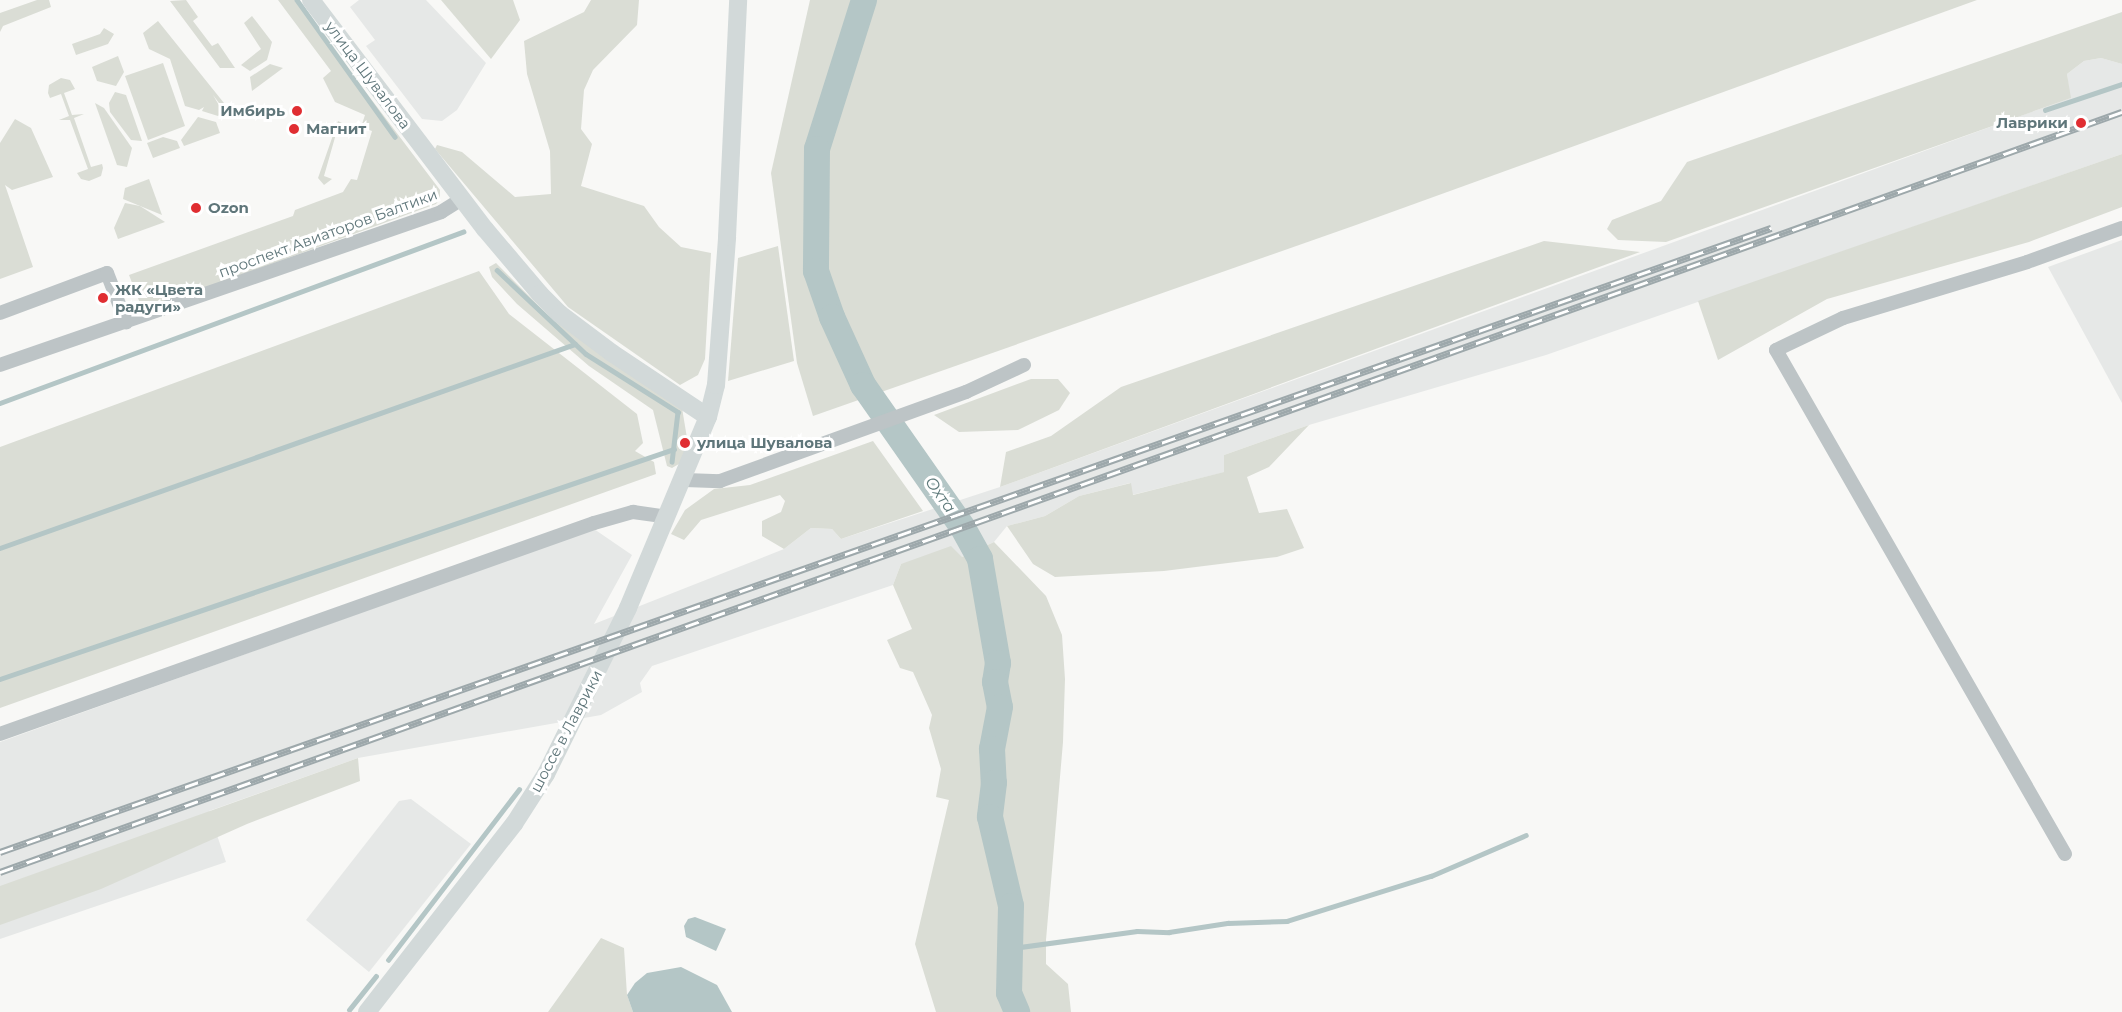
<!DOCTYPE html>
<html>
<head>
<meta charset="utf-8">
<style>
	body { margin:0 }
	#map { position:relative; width:2122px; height:1012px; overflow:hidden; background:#f8f8f6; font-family:Montserrat,sans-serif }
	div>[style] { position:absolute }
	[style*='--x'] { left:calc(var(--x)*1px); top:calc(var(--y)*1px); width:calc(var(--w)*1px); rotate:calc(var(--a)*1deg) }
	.built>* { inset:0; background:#e6e8e7 }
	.green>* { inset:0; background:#daddd5 }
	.water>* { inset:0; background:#b4c6c6 }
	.stream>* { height:4.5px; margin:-2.25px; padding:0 2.25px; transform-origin:2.25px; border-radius:2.25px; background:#b4c6c6 }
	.river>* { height:26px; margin:-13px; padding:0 13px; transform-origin:13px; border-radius:13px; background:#b4c6c6 }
	.street>* { height:14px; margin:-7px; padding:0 7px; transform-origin:7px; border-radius:7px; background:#bdc4c6 }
	.secondary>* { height:18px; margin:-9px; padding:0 9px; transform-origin:9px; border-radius:9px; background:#d2d9d9 }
	.rail>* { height:7px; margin-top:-3.5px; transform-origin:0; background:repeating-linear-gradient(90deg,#fff 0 14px,#9da8ab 0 28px); box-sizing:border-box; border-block:2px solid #9da8ab }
	.dots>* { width:16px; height:16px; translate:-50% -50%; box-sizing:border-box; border:3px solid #fff; border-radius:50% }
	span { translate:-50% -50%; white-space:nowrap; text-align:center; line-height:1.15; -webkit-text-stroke:6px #fff; paint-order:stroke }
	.street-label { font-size:15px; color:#5f767a }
	.poi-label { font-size:15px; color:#5f767a; font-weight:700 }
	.right { translate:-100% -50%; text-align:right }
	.left { translate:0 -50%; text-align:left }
	.water-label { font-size:16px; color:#5e7a7b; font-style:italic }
</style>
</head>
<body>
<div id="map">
	<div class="built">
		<i style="clip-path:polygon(359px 0,426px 0,486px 63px,457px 110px,442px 121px,422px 119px,366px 46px,375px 40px,350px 7px)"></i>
		<i style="clip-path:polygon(2101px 58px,2122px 64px,2122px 154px,1546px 355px,1309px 425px,1224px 455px,1225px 472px,1132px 495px,1130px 483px,1079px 496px,1045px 516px,1007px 526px,994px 542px,962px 557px,901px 564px,893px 585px,652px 666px,640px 683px,642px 692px,601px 715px,358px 758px,209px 811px,226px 862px,0 939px,0 742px,594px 529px,632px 555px,594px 624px,784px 549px,811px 528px,832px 529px,841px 539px,1000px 487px,2070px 98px,2067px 74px,2084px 61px)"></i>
		<i style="clip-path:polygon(2122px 240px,2122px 403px,2048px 267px)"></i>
		<i style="clip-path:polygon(411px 799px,471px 844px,369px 972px,306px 920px,399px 801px)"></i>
	</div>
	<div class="green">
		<i style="clip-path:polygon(37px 0,49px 0,51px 7px,3px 26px,0 32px,0 13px)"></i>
		<i style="clip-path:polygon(186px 0,198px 17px,193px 21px,212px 46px,218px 43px,235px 68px,220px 68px,170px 1px)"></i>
		<i style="clip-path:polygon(278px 0,296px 0,440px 190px,440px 199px,436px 204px,143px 311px,129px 275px,293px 216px,295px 210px,343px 192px,351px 179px,357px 180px,372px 131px,361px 127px,365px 115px,335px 102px,323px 78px,331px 71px)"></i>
		<i style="clip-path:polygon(441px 0,513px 0,520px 20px,491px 59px)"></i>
		<i style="clip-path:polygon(591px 0,639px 0,637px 25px,593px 70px,584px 90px,581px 129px,592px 144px,581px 186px,644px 206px,659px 227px,681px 247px,711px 253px,705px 359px,698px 375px,680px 385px,568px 307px,435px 149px,437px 145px,462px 152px,515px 197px,551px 194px,550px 151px,527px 74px,524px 41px,584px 12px)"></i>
		<i style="clip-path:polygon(810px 0,1977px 0,1356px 225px,813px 416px,797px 363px,771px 173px)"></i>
		<i style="clip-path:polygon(2122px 12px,2122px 64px,2101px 58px,2084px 61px,2067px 74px,2071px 98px,1666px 242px,1618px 240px,1607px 229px,1612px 220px,1661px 201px,1687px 162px)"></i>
		<i style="clip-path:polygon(252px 16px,272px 42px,267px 60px,250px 71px,241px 65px,261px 49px,244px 23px)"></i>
		<i style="clip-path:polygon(158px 21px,228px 108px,225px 111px,213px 95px,223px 112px,218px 116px,202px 111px,204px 107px,199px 110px,185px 106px,170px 59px,149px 49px,143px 33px)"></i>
		<i style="clip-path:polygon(104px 28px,114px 34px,108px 44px,76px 55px,72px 44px,100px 34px)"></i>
		<i style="clip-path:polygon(118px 56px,124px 72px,116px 86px,97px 81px,92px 67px)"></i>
		<i style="clip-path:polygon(163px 63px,185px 126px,148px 140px,125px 76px)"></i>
		<i style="clip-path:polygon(270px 64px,283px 68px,252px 91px,250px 77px)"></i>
		<i style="clip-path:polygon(61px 78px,70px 80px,75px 89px,64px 93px,72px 115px,84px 114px,74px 118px,91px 167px,102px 164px,103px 168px,101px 176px,89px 181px,81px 179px,77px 173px,88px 169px,70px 120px,59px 120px,69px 116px,61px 94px,50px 98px,48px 93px,49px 85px)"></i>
		<i style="clip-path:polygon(115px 92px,126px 95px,142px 141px,131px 140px,110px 112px,109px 103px)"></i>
		<i style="clip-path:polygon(95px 103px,104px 108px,132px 148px,127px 167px,117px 165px)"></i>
		<i style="clip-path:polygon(198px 117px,216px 122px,220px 133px,184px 146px,181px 140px)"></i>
		<i style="clip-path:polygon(15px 119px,31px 128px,53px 177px,12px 190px,5px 185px,33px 267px,0 279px,0 143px)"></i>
		<i style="clip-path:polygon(338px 121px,348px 126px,338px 127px,324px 176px,332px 179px,324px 185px,318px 178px)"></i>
		<i style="clip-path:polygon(163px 137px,177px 141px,180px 148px,153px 158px,147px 143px)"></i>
		<i style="clip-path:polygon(2122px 154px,2122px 207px,2029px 242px,1827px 299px,1718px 360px,1698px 301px)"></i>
		<i style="clip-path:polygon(149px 179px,162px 215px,123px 199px,125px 188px)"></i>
		<i style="clip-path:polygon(125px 203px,140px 206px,165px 222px,118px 239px,114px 228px)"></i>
		<i style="clip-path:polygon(1544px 241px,1640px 252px,1000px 487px,1006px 452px,1051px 436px,1121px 387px)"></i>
		<i style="clip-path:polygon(778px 246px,794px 361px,728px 381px,738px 258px)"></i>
		<i style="clip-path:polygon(496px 263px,550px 317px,682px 408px,688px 444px,684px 461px,672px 468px,667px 466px,653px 410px,589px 366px,517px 304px,492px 277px,489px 267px)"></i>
		<i style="clip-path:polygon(479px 271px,509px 314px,637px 414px,643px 443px,635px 451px,654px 462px,656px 474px,0 708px,0 447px)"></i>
		<i style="clip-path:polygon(1031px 379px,1058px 379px,1070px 393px,1059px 410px,1018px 430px,959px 432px,934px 415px)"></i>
		<i style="clip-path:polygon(1309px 425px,1269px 467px,1247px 477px,1259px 513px,1287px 509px,1304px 548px,1277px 557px,1164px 571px,1055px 577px,1033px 564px,1007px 526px,1045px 516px,1079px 496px,1131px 483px,1133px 495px,1224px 472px,1224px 455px)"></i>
		<i style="clip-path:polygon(873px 441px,923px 511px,841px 539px,832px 529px,811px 528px,784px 549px,762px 536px,762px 521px,781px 512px,785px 501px,780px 495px,701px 520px,684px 540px,671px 534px,685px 510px,714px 489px,750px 485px)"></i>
		<i style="clip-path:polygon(994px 542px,1046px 596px,1062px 635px,1065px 679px,1063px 742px,1046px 940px,1046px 964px,1068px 984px,1071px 1012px,936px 1012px,915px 944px,949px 800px,936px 797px,941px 769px,929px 728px,932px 715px,913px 672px,900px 668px,887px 640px,912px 629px,893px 585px,901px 564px,951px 546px,962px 557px)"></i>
		<i style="clip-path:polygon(358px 758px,360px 781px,247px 824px,101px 889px,0 925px,0 886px)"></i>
		<i style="clip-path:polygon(601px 938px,624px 948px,627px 995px,633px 1012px,548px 1012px)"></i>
	</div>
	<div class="water">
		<i style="clip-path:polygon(695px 917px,726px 929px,716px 951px,686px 937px,684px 926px,688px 919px)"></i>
		<i style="clip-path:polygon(681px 967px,717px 985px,732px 1012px,633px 1012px,627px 995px,635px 983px,647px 973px)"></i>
	</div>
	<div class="stream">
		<i style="--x:297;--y:0;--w:168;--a:54.4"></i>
		<i style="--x:2045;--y:110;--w:81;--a:-18.7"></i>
		<i style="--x:497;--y:270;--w:122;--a:43.3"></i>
		<i style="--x:586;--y:354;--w:109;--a:32.2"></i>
		<i style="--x:678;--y:412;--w:50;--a:96.8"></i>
		<i style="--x:0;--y:403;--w:494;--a:-20.3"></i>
		<i style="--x:0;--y:548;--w:610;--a:-19.53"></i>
		<i style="--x:0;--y:679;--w:712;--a:-18.84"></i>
		<i style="--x:1013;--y:948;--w:125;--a:-7.8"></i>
		<i style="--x:1137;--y:931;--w:32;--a:2"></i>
		<i style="--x:1169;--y:932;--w:60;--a:-8.7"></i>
		<i style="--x:1228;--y:923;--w:59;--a:-1.9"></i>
		<i style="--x:1287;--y:921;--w:151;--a:-17.4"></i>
		<i style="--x:1431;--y:876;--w:103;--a:-23.3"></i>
		<i style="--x:388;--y:960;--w:215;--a:-52.5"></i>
		<i style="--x:349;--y:1010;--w:43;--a:-51.5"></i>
	</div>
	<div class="river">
		<i style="--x:864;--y:0;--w:156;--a:107.5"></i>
		<i style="--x:817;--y:149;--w:122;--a:90.5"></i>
		<i style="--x:816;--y:271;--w:49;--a:70.8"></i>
		<i style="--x:832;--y:317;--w:75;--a:65.5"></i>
		<i style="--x:863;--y:385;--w:174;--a:55"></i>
		<i style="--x:963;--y:528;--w:35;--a:61"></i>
		<i style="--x:980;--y:559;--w:106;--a:80.2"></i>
		<i style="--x:998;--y:663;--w:19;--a:99"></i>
		<i style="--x:995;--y:682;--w:25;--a:79"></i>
		<i style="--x:1000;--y:707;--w:43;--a:100.8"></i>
		<i style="--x:992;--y:749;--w:34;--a:87"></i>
		<i style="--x:994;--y:783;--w:34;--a:97"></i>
		<i style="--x:990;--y:817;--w:91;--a:76.7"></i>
		<i style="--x:1011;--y:906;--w:87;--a:91.3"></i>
		<i style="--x:1009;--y:993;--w:21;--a:67"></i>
	</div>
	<div class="street">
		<i style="--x:0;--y:313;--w:114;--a:-20.5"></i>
		<i style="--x:107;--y:273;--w:53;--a:68.8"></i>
		<i style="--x:0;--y:365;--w:467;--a:-19.1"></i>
		<i style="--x:441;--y:212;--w:25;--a:-32"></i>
		<i style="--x:685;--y:480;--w:35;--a:2"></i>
		<i style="--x:720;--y:481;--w:262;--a:-19.9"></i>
		<i style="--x:966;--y:392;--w:64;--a:-25"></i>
		<i style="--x:0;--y:734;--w:630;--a:-19.56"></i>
		<i style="--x:594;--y:523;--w:41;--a:-15.8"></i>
		<i style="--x:633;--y:512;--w:35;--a:8"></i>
		<i style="--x:2065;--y:854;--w:581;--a:-119.83"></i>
		<i style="--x:1776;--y:350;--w:74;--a:-25.5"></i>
		<i style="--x:1843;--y:318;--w:192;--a:-16.9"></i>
		<i style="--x:2027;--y:262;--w:101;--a:-19.7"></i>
	</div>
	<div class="secondary">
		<i style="--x:311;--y:0;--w:288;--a:52.8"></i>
		<i style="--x:485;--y:229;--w:85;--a:49.8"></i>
		<i style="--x:540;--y:294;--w:28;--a:45"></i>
		<i style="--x:560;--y:314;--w:65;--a:36.9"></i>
		<i style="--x:612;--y:353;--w:115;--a:33.7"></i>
		<i style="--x:367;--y:1012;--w:239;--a:-52"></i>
		<i style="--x:514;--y:824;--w:59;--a:-57.4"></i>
		<i style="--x:546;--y:774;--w:185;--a:-63.7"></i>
		<i style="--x:628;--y:608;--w:207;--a:-67.3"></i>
		<i style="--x:708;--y:417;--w:33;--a:-76"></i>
		<i style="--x:716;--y:385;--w:148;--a:-85.7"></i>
		<i style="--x:727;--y:237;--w:237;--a:-87.3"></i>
	</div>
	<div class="rail">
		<i style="--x:0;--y:852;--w:1878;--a:-19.41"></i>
		<i style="--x:0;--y:872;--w:2254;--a:-19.71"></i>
	</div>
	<div class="dots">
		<i style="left:297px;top:111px;background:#e02e32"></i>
		<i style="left:2081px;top:123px;background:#e02e32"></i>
		<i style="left:294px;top:129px;background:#e02e32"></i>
		<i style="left:196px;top:208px;background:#e02e32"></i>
		<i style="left:103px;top:298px;background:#e02e32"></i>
		<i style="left:685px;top:443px;background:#e02e32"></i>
	</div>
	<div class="street-label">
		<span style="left:368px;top:75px;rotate:53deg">улица Шувалова</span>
		<span style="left:328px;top:233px;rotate:-20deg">проспект Авиаторов Балтики</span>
		<span style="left:566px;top:731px;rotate:-62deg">шоссе в Лаврики</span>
	</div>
	<div class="poi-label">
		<span class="right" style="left:285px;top:111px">Имбирь</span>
		<span class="right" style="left:2068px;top:123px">Лаврики</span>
		<span class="left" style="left:306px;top:129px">Магнит</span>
		<span class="left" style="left:208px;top:208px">Ozon</span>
		<span class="left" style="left:115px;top:298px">ЖК «Цвета<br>радуги»</span>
		<span class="left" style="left:697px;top:443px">улица Шувалова</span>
	</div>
	<div class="water-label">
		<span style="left:940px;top:495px;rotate:55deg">Охта</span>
	</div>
</div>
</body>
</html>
